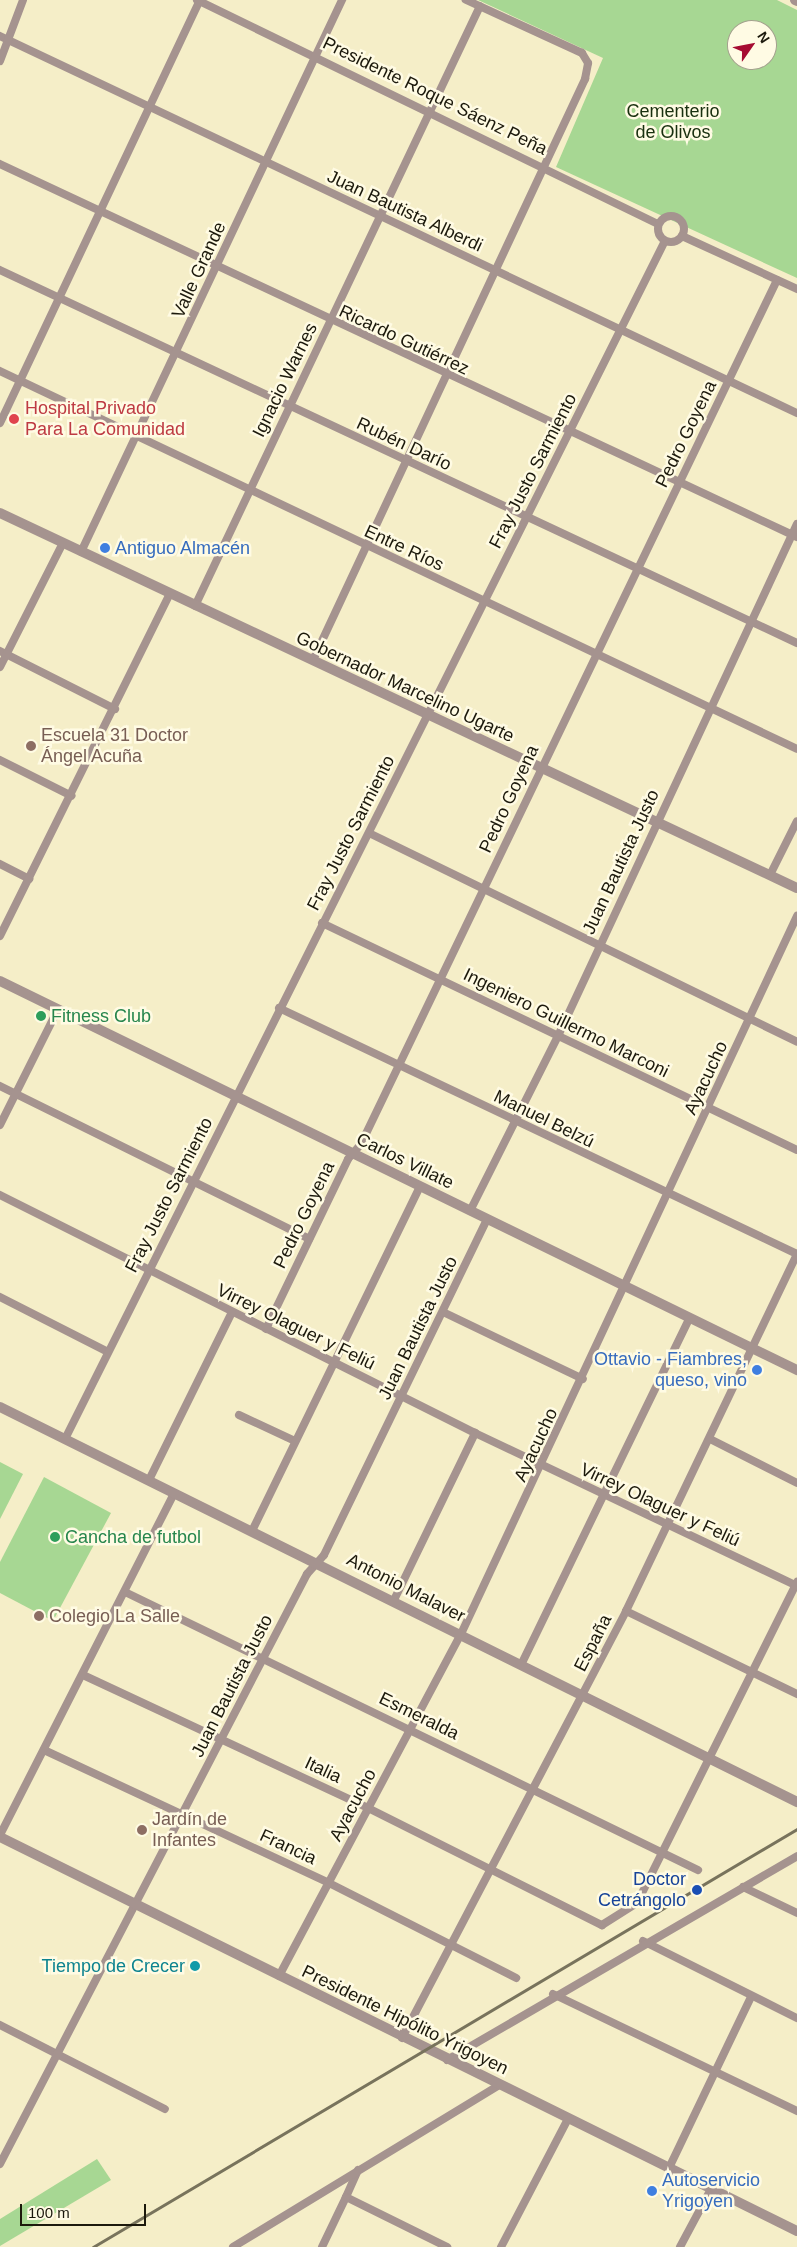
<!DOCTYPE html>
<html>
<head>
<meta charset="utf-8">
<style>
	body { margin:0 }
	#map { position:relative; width:797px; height:2247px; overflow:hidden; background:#f5eec8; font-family:Helvetica,sans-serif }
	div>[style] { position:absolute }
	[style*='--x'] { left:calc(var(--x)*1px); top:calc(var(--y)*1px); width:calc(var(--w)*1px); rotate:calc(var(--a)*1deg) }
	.green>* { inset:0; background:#a7d793 }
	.minor>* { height:8px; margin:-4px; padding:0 4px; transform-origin:4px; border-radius:4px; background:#a5938f }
	.minor>.ring { margin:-4px; padding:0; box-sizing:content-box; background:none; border:8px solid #a5938f; border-radius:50% }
	.tertiary>* { height:10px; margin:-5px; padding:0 5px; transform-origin:5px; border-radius:5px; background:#a5938f }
	.rail>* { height:2.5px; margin:-1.25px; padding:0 1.25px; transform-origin:1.25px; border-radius:1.25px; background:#78735c }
	.dots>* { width:14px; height:14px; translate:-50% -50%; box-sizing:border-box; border:2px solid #fffbe4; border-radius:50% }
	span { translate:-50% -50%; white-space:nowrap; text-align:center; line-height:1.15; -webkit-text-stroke:5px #fffbe4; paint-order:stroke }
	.street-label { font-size:18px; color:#1c190c }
	.park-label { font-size:18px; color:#19300f }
	.health-label { font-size:18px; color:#be3a42 }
	.left { translate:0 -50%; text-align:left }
	.shop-label { font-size:18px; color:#366cbe }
	.right { translate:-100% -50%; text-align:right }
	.education-label { font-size:18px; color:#785e54 }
	.leisure-label { font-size:18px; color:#27864d }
	.transit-label { font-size:18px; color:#164399 }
	.culture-label { font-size:18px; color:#0d838f }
	.north { position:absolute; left:727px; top:20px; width:50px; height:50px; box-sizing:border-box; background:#fffbe4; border:1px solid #a4a18e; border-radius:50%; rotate:57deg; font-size:14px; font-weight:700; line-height:20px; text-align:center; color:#1c190c }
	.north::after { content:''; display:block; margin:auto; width:18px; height:22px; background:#a60c32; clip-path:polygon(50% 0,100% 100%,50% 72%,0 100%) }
	.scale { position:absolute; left:20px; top:2204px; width:126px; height:22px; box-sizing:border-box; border:2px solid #1c190c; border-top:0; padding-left:6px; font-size:15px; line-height:18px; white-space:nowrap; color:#1c190c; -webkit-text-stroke:4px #fffbe4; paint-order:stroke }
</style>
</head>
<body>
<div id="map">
	<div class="green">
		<i style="clip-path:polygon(evenodd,478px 0,777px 0,797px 10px,797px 278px,556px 167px,603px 58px,478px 0,737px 30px,767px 30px,767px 60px,737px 60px,737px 30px)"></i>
		<i style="clip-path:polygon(0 1462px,23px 1474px,0 1519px)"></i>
		<i style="clip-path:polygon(44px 1477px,111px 1513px,53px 1621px,0 1593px,0 1562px)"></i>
		<i style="clip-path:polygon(97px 2159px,111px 2180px,0 2246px,0 2219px)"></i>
	</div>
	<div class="minor">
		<i style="--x:197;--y:0;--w:513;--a:25.92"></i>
		<i style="--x:0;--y:36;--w:882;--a:25.32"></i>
		<i style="--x:0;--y:61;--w:65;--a:-69.3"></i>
		<i style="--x:0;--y:164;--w:880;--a:25.08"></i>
		<i class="ring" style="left:658px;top:216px;width:18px;height:18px"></i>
		<i style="--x:682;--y:236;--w:127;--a:24.7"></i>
		<i style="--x:0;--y:270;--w:880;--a:25.08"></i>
		<i style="--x:0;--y:371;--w:882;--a:25.37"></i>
		<i style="--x:0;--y:423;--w:468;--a:-64.7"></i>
		<i style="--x:81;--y:552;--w:611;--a:-64.69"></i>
		<i style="--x:195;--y:606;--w:664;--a:-64.59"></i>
		<i style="--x:0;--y:651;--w:129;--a:26.8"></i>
		<i style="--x:313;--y:660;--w:642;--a:-64.91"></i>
		<i style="--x:585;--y:79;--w:16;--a:-79"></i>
		<i style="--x:588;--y:63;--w:12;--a:-121"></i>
		<i style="--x:582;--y:53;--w:128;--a:-155.4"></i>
		<i style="--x:0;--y:667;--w:139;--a:-63.1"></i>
		<i style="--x:0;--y:760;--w:80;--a:26.6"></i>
		<i style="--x:369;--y:833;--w:476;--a:26"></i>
		<i style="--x:0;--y:864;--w:33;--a:27"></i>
		<i style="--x:770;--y:875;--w:60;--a:-63.4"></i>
		<i style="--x:322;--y:923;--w:526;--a:25.54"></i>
		<i style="--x:0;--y:936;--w:382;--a:-63.6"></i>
		<i style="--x:279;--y:1008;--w:573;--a:25.4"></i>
		<i style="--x:0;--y:1086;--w:345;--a:26.3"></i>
		<i style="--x:0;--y:1125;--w:130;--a:-63.4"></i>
		<i style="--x:0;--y:1195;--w:531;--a:26.61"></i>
		<i style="--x:475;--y:1433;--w:357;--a:25.4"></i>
		<i style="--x:470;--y:1211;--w:196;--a:-63.3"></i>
		<i style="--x:558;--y:1036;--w:565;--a:-64.98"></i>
		<i style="--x:0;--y:1297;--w:121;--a:27"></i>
		<i style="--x:443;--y:1312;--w:155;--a:25.6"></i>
		<i style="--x:266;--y:1329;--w:189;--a:-64.2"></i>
		<i style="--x:348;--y:1159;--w:20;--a:-49"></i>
		<i style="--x:361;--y:1144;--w:959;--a:-64.29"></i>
		<i style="--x:239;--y:1415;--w:62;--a:24.9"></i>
		<i style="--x:65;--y:1439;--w:1340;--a:-63.4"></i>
		<i style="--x:710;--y:1439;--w:97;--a:26.8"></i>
		<i style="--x:149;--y:1480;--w:187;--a:-63.7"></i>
		<i style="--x:252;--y:1531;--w:384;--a:-64"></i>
		<i style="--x:125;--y:1592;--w:637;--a:25.88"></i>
		<i style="--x:394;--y:1600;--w:186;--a:-64.1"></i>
		<i style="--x:626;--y:1611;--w:190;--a:25.9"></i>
		<i style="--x:521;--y:1665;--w:385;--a:-64.1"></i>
		<i style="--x:83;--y:1675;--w:315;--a:25"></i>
		<i style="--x:368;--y:1808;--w:262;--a:26.6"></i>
		<i style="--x:602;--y:1925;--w:41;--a:-32.2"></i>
		<i style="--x:637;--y:1903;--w:359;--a:-63.5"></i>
		<i style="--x:44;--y:1750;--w:315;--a:25"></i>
		<i style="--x:329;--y:1883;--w:210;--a:26.9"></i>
		<i style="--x:0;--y:1835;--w:384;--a:-63"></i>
		<i style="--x:743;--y:1887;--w:60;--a:25.7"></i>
		<i style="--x:643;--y:1941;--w:172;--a:26.6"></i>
		<i style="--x:279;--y:1976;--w:387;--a:-62"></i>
		<i style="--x:461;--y:1634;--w:793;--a:-64.92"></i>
		<i style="--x:553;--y:1994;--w:271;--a:25.6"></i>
		<i style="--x:0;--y:2025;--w:185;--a:27"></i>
		<i style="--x:402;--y:2038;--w:482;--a:-62.3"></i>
		<i style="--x:626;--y:1611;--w:396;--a:-64.4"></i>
		<i style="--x:447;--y:2060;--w:405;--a:-30.2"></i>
		<i style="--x:0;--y:2164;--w:665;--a:-62.51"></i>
		<i style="--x:307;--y:1574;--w:25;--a:-48"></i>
		<i style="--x:324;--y:1555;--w:373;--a:-64.1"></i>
		<i style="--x:669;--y:2168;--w:190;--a:-64.4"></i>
		<i style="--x:358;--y:2170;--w:30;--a:114"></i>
		<i style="--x:346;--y:2197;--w:113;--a:26.3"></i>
		<i style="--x:233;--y:2247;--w:311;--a:-31.3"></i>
		<i style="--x:322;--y:2247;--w:55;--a:-64.4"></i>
		<i style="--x:501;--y:2247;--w:144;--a:-62.4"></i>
		<i style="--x:680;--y:2247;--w:66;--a:-61.9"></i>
	</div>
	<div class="tertiary">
		<i style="--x:795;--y:0;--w:2;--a:27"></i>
		<i style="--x:0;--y:513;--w:881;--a:25.2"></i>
		<i style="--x:0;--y:981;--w:887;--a:26.02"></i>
		<i style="--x:0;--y:1407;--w:890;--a:26.36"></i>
		<i style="--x:0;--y:1837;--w:889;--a:26.31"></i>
	</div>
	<div class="rail">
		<i style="--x:93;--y:2247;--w:819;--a:-30.7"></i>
	</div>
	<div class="dots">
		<i style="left:14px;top:419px;background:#e0444e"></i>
		<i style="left:105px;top:548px;background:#3f7fe0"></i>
		<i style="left:31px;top:746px;background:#8d6e63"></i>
		<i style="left:41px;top:1016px;background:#2e9e5b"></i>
		<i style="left:757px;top:1370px;background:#3f7fe0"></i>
		<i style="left:55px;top:1537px;background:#2e9e5b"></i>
		<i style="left:39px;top:1616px;background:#8d6e63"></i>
		<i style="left:142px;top:1830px;background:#8d6e63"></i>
		<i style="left:697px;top:1890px;background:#1a4fb4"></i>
		<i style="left:195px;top:1966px;background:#0f9aa8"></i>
		<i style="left:652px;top:2191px;background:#3f7fe0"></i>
	</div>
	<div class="street-label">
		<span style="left:435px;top:96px;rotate:26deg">Presidente Roque Sáenz Peña</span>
		<span style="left:405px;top:211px;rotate:25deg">Juan Bautista Alberdi</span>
		<span style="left:199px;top:270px;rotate:-65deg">Valle Grande</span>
		<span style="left:404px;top:340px;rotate:25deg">Ricardo Gutiérrez</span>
		<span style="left:285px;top:380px;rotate:-64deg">Ignacio Warnes</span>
		<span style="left:686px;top:434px;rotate:-64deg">Pedro Goyena</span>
		<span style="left:404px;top:444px;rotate:25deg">Rubén Darío</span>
		<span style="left:533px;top:471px;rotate:-63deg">Fray Justo Sarmiento</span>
		<span style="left:404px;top:548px;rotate:25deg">Entre Ríos</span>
		<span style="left:405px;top:687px;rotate:25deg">Gobernador Marcelino Ugarte</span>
		<span style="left:509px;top:799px;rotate:-65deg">Pedro Goyena</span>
		<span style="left:351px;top:833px;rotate:-63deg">Fray Justo Sarmiento</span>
		<span style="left:621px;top:862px;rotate:-65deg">Juan Bautista Justo</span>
		<span style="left:566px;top:1023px;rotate:26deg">Ingeniero Guillermo Marconi</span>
		<span style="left:706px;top:1078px;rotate:-65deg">Ayacucho</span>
		<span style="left:544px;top:1119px;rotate:26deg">Manuel Belzú</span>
		<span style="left:405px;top:1161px;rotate:26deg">Carlos Villate</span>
		<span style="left:169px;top:1195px;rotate:-63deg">Fray Justo Sarmiento</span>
		<span style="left:304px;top:1215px;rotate:-64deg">Pedro Goyena</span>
		<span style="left:296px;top:1327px;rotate:26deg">Virrey Olaguer y Feliú</span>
		<span style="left:418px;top:1328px;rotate:-64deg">Juan Bautista Justo</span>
		<span style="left:536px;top:1445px;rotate:-65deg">Ayacucho</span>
		<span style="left:660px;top:1505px;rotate:25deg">Virrey Olaguer y Feliú</span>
		<span style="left:406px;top:1588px;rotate:27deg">Antonio Malaver</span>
		<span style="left:593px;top:1643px;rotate:-63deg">España</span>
		<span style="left:232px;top:1686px;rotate:-63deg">Juan Bautista Justo</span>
		<span style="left:419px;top:1716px;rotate:26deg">Esmeralda</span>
		<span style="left:323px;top:1770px;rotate:25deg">Italia</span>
		<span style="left:353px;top:1805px;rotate:-62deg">Ayacucho</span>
		<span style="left:288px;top:1847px;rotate:25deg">Francia</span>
		<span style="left:405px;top:2020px;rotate:26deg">Presidente Hipólito Yrigoyen</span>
	</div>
	<div class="park-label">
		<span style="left:673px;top:122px">Cementerio<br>de Olivos</span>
	</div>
	<div class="health-label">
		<span class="left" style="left:25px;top:419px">Hospital Privado<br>Para La Comunidad</span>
	</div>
	<div class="shop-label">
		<span class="left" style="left:115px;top:548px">Antiguo Almacén</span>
		<span class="right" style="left:747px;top:1370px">Ottavio - Fiambres,<br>queso, vino</span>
		<span class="left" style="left:662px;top:2191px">Autoservicio<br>Yrigoyen</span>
	</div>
	<div class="education-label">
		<span class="left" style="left:41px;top:746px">Escuela 31 Doctor<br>Ángel Acuña</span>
		<span class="left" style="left:49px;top:1616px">Colegio La Salle</span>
		<span class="left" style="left:152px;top:1830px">Jardín de<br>Infantes</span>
	</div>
	<div class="leisure-label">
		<span class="left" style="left:51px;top:1016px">Fitness Club</span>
		<span class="left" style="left:65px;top:1537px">Cancha de futbol</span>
	</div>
	<div class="transit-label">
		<span class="right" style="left:686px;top:1890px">Doctor<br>Cetrángolo</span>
	</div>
	<div class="culture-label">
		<span class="right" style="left:185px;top:1966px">Tiempo de Crecer</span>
	</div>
	<div class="north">N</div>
	<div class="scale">100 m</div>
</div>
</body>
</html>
